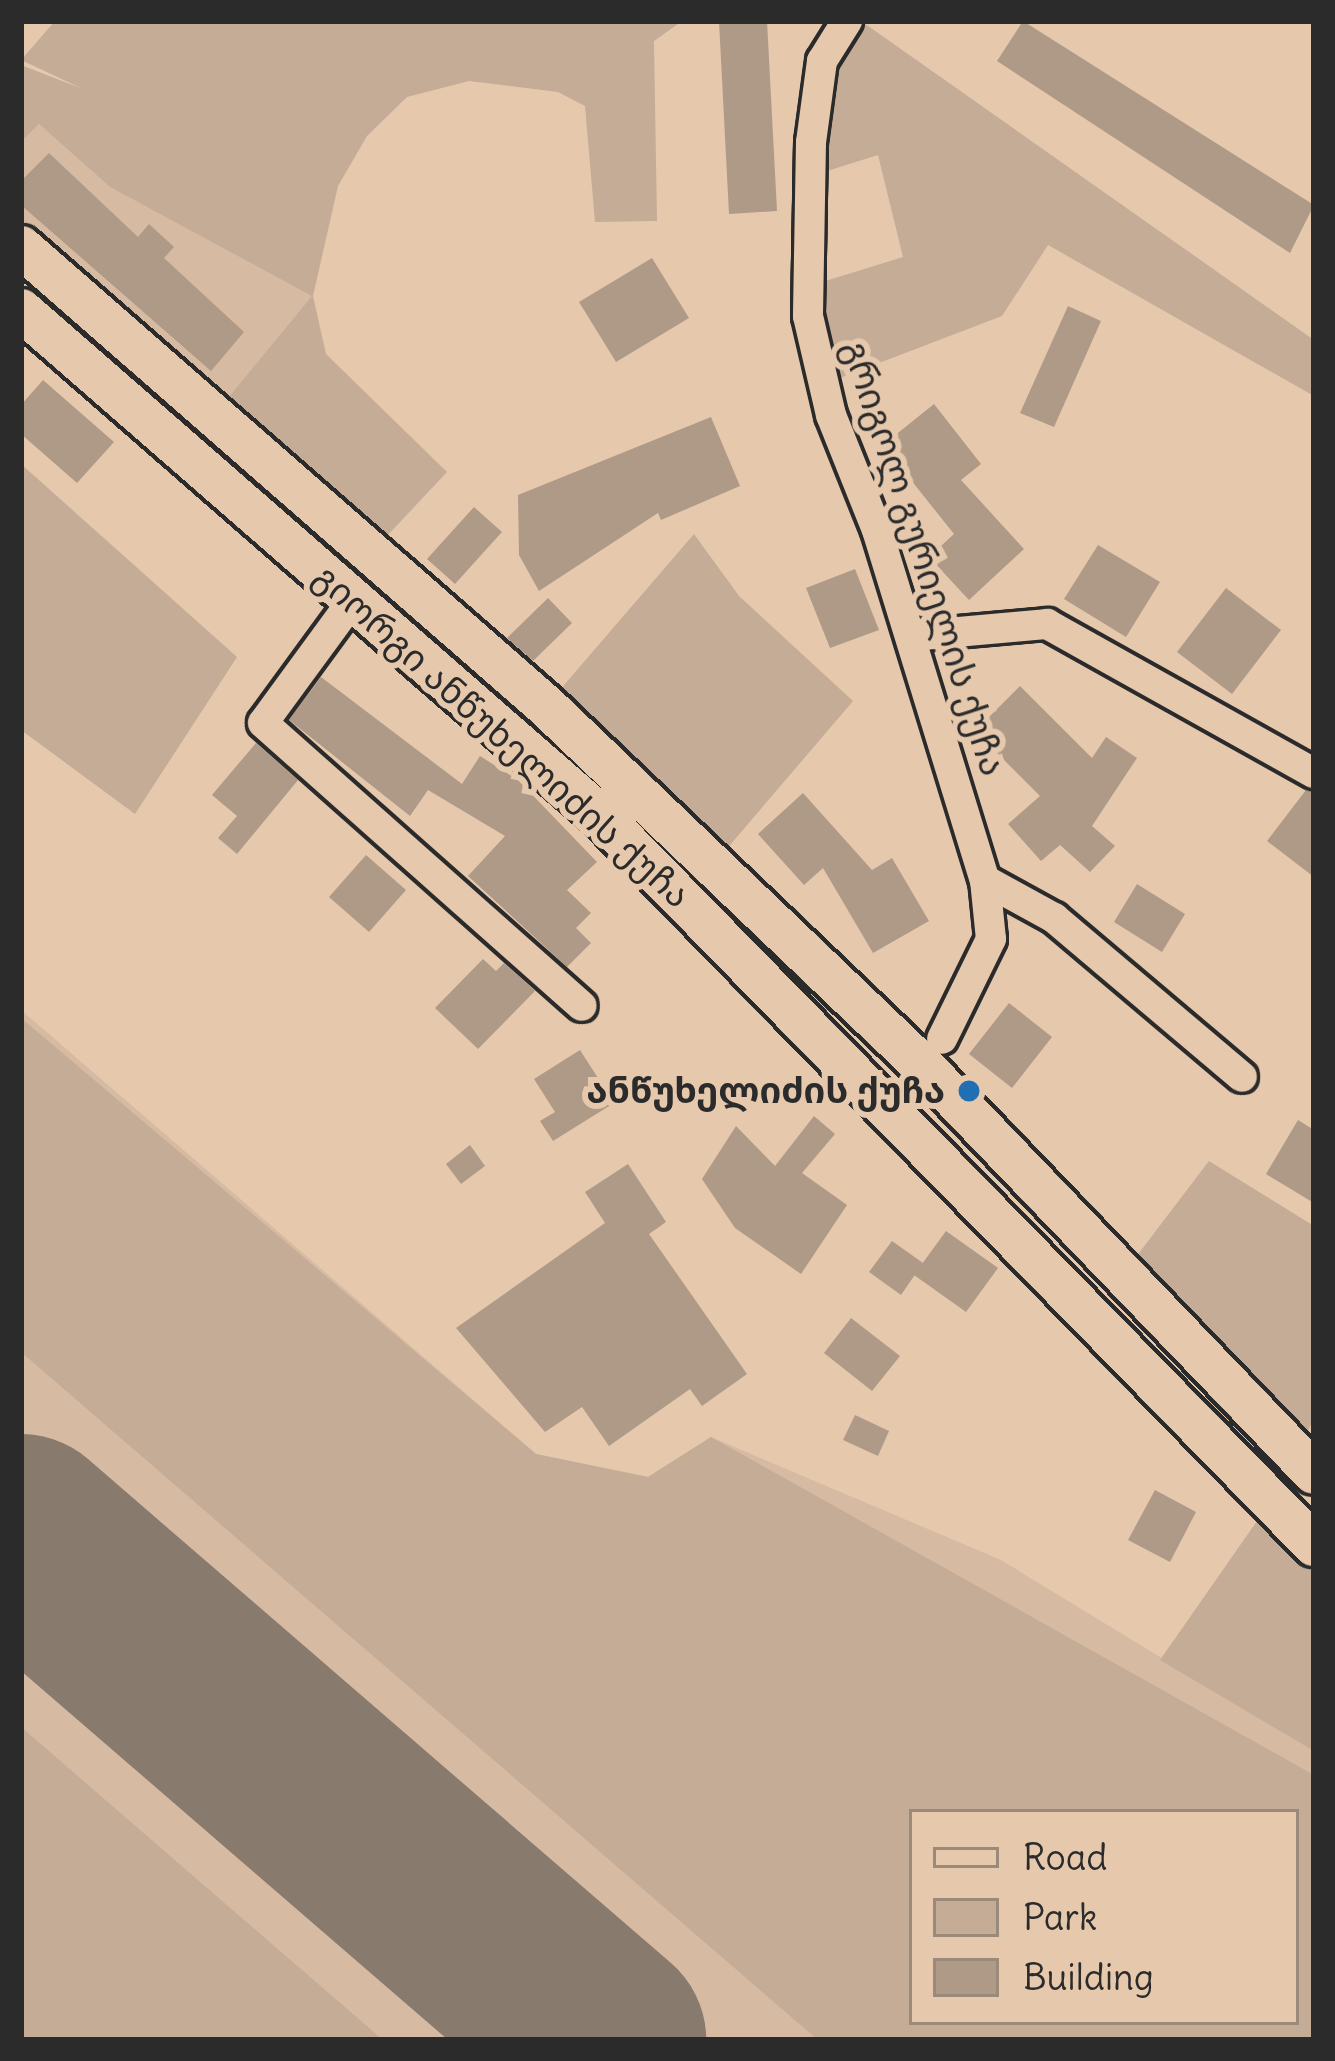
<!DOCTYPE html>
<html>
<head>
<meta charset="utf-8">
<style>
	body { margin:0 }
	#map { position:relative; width:1335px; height:2061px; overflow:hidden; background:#e6c8ad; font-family:Delius,"Noto Sans Georgian",sans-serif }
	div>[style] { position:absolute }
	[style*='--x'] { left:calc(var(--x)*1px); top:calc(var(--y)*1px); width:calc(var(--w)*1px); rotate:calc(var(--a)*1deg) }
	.built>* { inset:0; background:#d6baa2 }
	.green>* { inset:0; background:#c4ac96 }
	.runway>* { height:204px; margin:-102px; padding:0 102px; transform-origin:102px; border-radius:102px; background:#887a6c }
	.building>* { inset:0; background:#af9a87 }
	.roads { filter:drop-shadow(3px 0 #2b2b2b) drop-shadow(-3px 0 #2b2b2b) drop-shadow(0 3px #2b2b2b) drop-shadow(0 -3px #2b2b2b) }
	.street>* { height:30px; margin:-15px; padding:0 15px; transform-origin:15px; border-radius:15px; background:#e6c8ad }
	.secondary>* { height:42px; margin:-21px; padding:0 21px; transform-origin:21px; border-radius:21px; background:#e6c8ad }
	.dots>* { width:33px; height:33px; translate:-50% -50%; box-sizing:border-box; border:6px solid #e6c8ad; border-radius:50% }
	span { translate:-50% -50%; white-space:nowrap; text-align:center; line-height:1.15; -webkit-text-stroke:12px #e6c8ad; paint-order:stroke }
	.street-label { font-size:36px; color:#2b2b2b }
	.poi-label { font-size:36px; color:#2b2b2b; font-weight:700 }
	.right { translate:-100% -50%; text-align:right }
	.frame { position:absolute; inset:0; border:24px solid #2b2b2b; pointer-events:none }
	.legend { position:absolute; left:909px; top:1809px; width:390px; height:216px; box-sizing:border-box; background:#e6c8ad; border:3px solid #9b8979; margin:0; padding:15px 21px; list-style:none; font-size:36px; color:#2b2b2b }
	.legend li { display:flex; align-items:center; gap:24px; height:60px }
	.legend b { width:60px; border:3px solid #9b8979 }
</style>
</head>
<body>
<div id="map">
	<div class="built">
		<i style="clip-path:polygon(39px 124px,110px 187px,313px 296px,214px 415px,21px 247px,21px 142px)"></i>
		<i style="clip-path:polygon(evenodd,21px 1010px,536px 1454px,648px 1477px,711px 1437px,1001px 1560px,1314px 1751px,1314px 2040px,21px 2040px,21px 1010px,912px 1812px,1296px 1812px,1296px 2022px,912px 2022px,912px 1812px)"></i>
	</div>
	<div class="green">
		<i style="clip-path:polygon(55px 21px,682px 21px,654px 41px,657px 221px,595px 222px,585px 106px,558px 92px,469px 81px,407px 97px,367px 136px,338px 186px,313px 296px,326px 354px,447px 472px,371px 553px,214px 415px,312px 296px,110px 187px,39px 124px,21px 142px,21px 65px,83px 89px,21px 60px)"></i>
		<i style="clip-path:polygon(861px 21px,1314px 340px,1314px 396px,1048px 245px,1002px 316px,824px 384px,806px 287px,903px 257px,878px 155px,808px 177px,822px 61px)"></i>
		<i style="clip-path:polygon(21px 464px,237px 657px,135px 814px,21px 730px)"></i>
		<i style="clip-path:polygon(694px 534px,739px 596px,853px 701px,713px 865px,546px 706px)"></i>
		<i style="clip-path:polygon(evenodd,21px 1018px,536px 1454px,648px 1477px,711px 1437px,1314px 1775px,1314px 2040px,818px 2040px,21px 1352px,21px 1018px,912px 1812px,1296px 1812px,1296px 2022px,912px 2022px,912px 1812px)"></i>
		<i style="clip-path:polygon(1209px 1161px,1314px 1226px,1314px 1418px,1297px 1455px,1123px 1274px)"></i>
		<i style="clip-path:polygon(1271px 1501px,1314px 1545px,1314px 1751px,1160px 1660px)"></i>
		<i style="clip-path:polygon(21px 1727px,383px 2040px,21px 2040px)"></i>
	</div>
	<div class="runway">
		<i style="--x:21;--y:1536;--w:771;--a:40.84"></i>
	</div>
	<div class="building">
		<i style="clip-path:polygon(719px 21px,767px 21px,777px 211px,729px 214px)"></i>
		<i style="clip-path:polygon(1023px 21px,1314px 205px,1290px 253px,997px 61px)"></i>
		<i style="clip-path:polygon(49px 153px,138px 237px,149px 224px,174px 247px,164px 258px,244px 332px,211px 371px,21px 205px,21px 181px)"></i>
		<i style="clip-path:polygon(652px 258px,689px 318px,616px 362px,579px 302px)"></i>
		<i style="clip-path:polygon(1068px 306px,1101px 321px,1054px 427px,1020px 413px)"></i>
		<i style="clip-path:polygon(43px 380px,114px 442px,77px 483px,21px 434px,21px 405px)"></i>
		<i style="clip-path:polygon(934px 404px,981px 464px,961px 480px,1024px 549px,969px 600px,929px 557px,954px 534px,883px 445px)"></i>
		<i style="clip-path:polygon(711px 417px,740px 486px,661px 520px,658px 513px,539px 591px,519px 555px,518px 495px)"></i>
		<i style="clip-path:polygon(474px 507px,502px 532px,455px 584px,427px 559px)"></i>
		<i style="clip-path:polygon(1098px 545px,1160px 582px,1126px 637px,1064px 599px)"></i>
		<i style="clip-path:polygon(855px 569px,879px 630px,830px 648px,806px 588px)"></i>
		<i style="clip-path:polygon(1226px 588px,1281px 630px,1232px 694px,1177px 652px)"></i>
		<i style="clip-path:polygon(548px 598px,572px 623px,533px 661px,507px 638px)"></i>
		<i style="clip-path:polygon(321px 677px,462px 784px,480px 756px,518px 780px,597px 862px,567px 890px,591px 913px,576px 928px,591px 943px,567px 967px,468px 876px,505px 836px,428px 790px,410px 816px,289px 720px)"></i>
		<i style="clip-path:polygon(1020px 686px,1092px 758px,1106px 737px,1137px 758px,1092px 826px,1115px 846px,1090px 872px,1060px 845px,1041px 861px,1008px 824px,1040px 796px,975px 731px)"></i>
		<i style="clip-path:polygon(256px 743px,298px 780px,237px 854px,218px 838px,237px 816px,212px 795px)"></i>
		<i style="clip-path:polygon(1306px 790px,1314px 792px,1314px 877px,1267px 841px)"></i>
		<i style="clip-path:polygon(803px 793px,872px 870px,892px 858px,929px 921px,873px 953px,823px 868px,804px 885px,758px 834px)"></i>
		<i style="clip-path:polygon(366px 855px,406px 890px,369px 932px,329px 897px)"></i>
		<i style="clip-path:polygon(1137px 884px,1185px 914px,1162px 952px,1114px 922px)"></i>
		<i style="clip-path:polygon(483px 959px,496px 971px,504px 963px,535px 991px,478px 1049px,435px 1008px)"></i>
		<i style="clip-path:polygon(1009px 1003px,1052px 1037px,1012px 1088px,969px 1054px)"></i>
		<i style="clip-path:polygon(580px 1050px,614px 1103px,553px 1141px,540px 1121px,555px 1112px,534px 1079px)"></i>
		<i style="clip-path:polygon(814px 1116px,835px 1134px,802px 1173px,847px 1205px,801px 1274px,735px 1228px,702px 1179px,736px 1126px,775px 1166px)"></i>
		<i style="clip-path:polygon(1298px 1120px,1314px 1130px,1314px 1203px,1266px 1174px)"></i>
		<i style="clip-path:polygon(470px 1145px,485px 1166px,461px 1184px,446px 1164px)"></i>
		<i style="clip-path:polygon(628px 1164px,666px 1222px,649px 1234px,747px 1374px,702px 1406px,690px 1389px,609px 1446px,582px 1407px,545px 1432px,456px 1328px,605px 1223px,585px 1192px)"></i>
		<i style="clip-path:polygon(946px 1231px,998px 1268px,966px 1312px,914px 1275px)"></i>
		<i style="clip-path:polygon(892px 1241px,923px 1263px,901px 1295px,869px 1272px)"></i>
		<i style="clip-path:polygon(851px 1318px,900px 1356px,872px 1391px,824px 1353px)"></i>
		<i style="clip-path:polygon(855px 1415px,889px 1431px,878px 1456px,843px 1440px)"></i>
		<i style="clip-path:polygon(1155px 1490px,1196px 1512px,1170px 1562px,1128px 1540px)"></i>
	</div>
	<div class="roads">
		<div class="street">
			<i style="--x:847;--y:21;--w:47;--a:122"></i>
			<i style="--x:822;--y:61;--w:82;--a:97.7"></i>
			<i style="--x:811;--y:142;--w:174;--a:91"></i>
			<i style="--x:808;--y:316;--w:102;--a:76.9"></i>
			<i style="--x:831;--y:415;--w:124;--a:68.2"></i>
			<i style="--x:877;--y:530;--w:366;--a:72.9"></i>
			<i style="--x:985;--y:880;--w:59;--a:84.2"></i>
			<i style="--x:991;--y:939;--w:111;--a:116.1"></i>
			<i style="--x:353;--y:600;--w:152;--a:126.2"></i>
			<i style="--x:263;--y:723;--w:426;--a:41.6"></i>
			<i style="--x:912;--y:636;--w:136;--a:-5.1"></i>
			<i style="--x:1047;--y:624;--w:306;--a:29.2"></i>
			<i style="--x:985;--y:880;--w:79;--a:28.8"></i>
			<i style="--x:1054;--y:918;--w:246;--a:40.2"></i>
		</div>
		<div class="secondary">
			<i style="--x:21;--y:247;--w:697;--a:41.16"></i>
			<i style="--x:546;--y:706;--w:521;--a:43.68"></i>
			<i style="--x:923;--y:1066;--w:564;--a:46.15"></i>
			<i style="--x:21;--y:310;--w:767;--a:41.09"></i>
			<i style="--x:599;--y:814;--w:1023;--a:45.63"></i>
		</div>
	</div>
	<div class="dots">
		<i style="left:969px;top:1091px;background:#1f6fb2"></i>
	</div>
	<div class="street-label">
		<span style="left:924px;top:558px;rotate:72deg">გრიგოლ გურიელის ქუჩა</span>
		<span style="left:502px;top:736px;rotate:42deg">გიორგი ანწუხელიძის ქუჩა</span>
	</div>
	<div class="poi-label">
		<span class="right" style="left:945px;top:1091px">ანწუხელიძის ქუჩა</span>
	</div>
	<div class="frame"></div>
	<ul class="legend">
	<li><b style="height:15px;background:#e6c8ad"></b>Road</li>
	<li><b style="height:33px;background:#c4ac96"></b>Park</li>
	<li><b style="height:33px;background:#af9a87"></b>Building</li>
	</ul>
</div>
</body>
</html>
